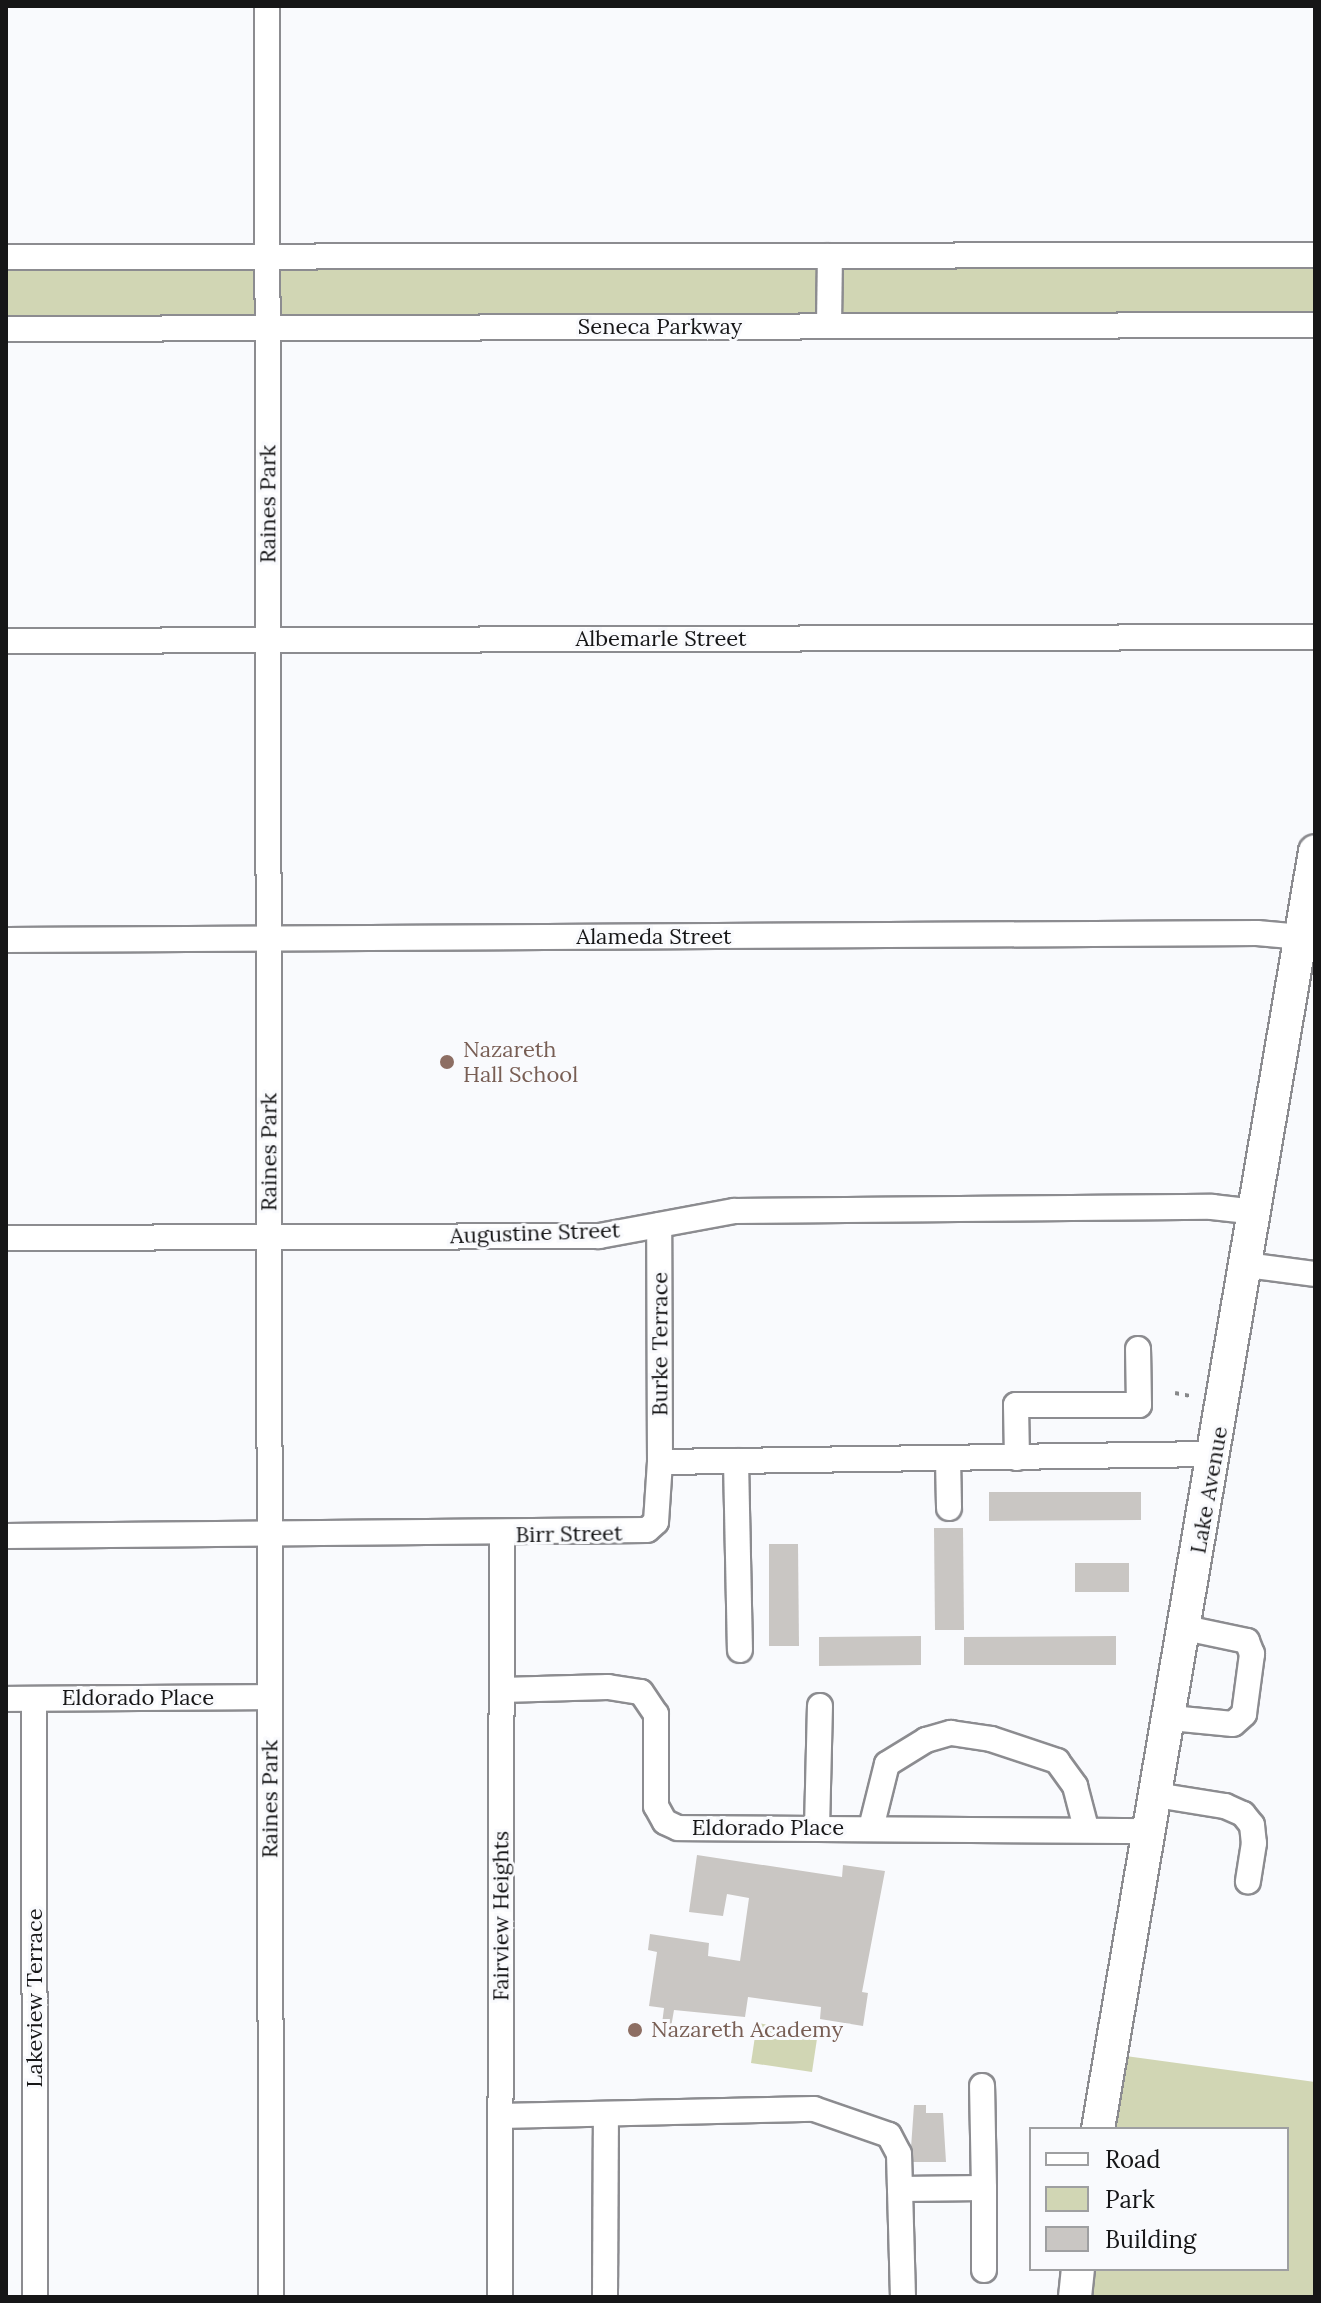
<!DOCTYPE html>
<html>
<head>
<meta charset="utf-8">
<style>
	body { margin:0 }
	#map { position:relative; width:1321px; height:2303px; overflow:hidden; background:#f9fafd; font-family:Lora,serif }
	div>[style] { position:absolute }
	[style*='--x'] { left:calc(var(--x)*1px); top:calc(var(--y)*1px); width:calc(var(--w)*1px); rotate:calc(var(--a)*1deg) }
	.green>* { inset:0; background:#d1d6b4 }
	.building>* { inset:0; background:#c9c6c3 }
	.path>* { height:4px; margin-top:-2px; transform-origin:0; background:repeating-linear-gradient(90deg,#87888a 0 4px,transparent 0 10px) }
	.roads { filter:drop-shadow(2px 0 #8c8c90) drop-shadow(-2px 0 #8c8c90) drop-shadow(0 2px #8c8c90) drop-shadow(0 -2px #8c8c90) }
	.minor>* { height:24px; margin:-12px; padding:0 12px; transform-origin:12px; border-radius:12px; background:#fff }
	.major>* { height:32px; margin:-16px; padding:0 16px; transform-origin:16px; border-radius:16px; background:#fff }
	.dots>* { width:22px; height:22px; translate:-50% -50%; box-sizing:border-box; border:4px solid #f9fafd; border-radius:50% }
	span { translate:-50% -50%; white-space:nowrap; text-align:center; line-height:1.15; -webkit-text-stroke:6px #f9fafd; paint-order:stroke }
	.street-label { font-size:22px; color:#161617 }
	.education-label { font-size:22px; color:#785e54 }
	.left { translate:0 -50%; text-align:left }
	.frame { position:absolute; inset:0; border:8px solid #161617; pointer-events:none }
	.legend { position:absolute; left:1029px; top:2127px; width:260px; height:144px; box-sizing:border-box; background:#f9fafd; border:2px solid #9e9fa1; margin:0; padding:10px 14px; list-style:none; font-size:24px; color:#161617 }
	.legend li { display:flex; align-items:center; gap:16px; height:40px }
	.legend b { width:40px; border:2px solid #9e9fa1 }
</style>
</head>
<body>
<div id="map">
	<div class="green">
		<i style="clip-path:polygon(1315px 263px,1315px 315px,6px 318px,6px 266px)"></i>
		<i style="clip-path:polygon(757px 2023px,818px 2032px,812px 2072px,751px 2063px)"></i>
		<i style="clip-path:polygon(1111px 2054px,1315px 2082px,1315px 2297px,1075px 2297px,1078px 2269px,1287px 2269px,1287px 2129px,1098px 2129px)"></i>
	</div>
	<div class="building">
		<i style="clip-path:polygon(989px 1492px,1141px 1492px,1141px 1520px,989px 1521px)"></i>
		<i style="clip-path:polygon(934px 1528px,963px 1528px,964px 1630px,935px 1630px)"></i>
		<i style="clip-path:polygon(769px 1544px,798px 1544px,799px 1646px,769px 1646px)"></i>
		<i style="clip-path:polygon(1075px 1563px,1129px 1563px,1129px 1592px,1075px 1592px)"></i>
		<i style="clip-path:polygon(921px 1636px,921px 1665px,819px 1666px,819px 1637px)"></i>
		<i style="clip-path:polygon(1116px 1636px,1116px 1665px,964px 1665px,964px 1637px)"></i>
		<i style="clip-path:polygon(697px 1855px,842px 1877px,843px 1865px,885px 1871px,862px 1992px,868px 1993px,863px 2026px,820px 2019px,821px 2007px,748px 1997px,745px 2017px,674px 2010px,670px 2033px,661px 2032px,664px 2008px,649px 2006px,657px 1952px,648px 1950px,650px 1934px,709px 1943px,708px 1956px,740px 1961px,749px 1898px,727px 1894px,723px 1916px,689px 1912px)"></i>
		<i style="clip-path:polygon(914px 2105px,926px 2105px,926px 2113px,943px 2113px,946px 2162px,910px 2162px)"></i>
	</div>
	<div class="path">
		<i style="--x:1175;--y:1393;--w:15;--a:11"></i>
	</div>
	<div class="roads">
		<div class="minor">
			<i style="--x:267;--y:6;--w:2291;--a:89.9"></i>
			<i style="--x:6;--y:257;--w:1309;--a:-0.09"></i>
			<i style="--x:829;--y:325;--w:69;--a:-89.2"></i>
			<i style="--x:6;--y:329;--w:1309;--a:-0.18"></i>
			<i style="--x:6;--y:641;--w:1309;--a:-0.18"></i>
			<i style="--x:6;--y:940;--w:1251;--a:-0.32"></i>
			<i style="--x:1257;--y:933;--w:45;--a:5.1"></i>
			<i style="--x:6;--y:1238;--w:593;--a:-0.19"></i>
			<i style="--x:599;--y:1236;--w:137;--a:-10.5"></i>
			<i style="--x:734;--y:1211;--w:478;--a:-0.5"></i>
			<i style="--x:1212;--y:1207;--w:43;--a:6.6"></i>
			<i style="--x:1246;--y:1265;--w:70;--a:7.4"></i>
			<i style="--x:1017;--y:1458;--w:53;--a:-91.1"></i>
			<i style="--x:1016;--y:1405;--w:123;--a:0"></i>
			<i style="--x:1139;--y:1405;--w:56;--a:-91"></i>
			<i style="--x:948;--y:1459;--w:49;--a:88.8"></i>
			<i style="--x:736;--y:1461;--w:189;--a:88.8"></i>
			<i style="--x:660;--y:1462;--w:555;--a:-0.83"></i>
			<i style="--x:6;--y:1536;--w:641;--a:-0.54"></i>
			<i style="--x:647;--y:1530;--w:12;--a:-42"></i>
			<i style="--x:656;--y:1522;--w:60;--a:-86.2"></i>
			<i style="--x:660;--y:1462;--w:237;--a:-90.2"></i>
			<i style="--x:502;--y:1690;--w:106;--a:-1.6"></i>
			<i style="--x:608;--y:1687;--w:33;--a:9"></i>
			<i style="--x:641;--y:1692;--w:27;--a:56"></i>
			<i style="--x:656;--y:1714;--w:92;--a:90"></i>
			<i style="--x:656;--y:1806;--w:18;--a:61"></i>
			<i style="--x:665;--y:1822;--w:14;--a:25"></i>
			<i style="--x:678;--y:1828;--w:471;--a:0.4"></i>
			<i style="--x:6;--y:1699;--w:264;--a:-0.4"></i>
			<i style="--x:34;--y:1699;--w:598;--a:89.9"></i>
			<i style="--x:1171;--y:1718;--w:62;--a:5.5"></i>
			<i style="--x:1233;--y:1724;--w:15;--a:-42"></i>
			<i style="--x:1244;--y:1714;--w:61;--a:-82.4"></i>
			<i style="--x:1252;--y:1654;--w:14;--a:-111"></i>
			<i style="--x:1247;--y:1641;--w:63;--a:-168.2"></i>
			<i style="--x:1156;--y:1795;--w:70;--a:9.1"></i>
			<i style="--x:1225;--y:1806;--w:20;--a:24"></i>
			<i style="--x:1243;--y:1814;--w:14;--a:51"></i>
			<i style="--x:1252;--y:1825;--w:18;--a:84"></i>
			<i style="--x:1254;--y:1843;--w:39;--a:99"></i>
			<i style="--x:817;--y:1828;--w:122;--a:-88.6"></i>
			<i style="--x:871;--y:1828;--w:66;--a:-76"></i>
			<i style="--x:887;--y:1764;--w:46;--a:-31.6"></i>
			<i style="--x:926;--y:1740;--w:26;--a:-16"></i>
			<i style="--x:951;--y:1733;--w:40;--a:8.5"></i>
			<i style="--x:991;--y:1739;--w:70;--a:18.4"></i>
			<i style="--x:1057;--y:1761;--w:31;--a:54"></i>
			<i style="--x:1075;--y:1786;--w:43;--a:75.3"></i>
			<i style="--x:500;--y:2116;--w:314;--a:-1.3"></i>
			<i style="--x:814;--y:2109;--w:79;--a:19.1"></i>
			<i style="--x:889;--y:2135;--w:21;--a:62"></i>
			<i style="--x:899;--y:2154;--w:143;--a:88.4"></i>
			<i style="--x:984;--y:2188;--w:82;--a:90"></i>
			<i style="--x:900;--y:2189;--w:84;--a:-0.7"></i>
			<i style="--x:984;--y:2188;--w:102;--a:-91.1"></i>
			<i style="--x:500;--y:2297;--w:762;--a:-89.85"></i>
			<i style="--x:605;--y:2297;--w:182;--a:-89.7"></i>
		</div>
		<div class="major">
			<i style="--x:1098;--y:2129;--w:1296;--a:-80.36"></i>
			<i style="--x:1075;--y:2297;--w:28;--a:-84"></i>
		</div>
	</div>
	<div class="dots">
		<i style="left:447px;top:1062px;background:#8d6e63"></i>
		<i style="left:635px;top:2030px;background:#8d6e63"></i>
	</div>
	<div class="street-label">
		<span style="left:660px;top:327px">Seneca Parkway</span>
		<span style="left:268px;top:504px;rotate:-90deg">Raines Park</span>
		<span style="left:661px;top:639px">Albemarle Street</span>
		<span style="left:654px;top:937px">Alameda Street</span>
		<span style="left:269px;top:1152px;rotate:-90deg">Raines Park</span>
		<span style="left:535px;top:1233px;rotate:-2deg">Augustine Street</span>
		<span style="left:660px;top:1344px;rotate:-90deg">Burke Terrace</span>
		<span style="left:1209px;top:1490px;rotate:-80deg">Lake Avenue</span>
		<span style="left:569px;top:1534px;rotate:-1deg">Birr Street</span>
		<span style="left:138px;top:1698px">Eldorado Place</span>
		<span style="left:270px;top:1799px;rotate:-90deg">Raines Park</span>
		<span style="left:768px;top:1828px">Eldorado Place</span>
		<span style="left:501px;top:1916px;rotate:-90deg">Fairview Heights</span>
		<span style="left:35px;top:1998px;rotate:-90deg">Lakeview Terrace</span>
	</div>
	<div class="education-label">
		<span class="left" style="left:463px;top:1062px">Nazareth<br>Hall School</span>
		<span class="left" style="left:651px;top:2030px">Nazareth Academy</span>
	</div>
	<div class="frame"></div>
	<ul class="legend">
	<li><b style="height:10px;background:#fff"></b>Road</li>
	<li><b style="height:22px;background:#d1d6b4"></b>Park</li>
	<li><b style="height:22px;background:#c9c6c3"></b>Building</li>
	</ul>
</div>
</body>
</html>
